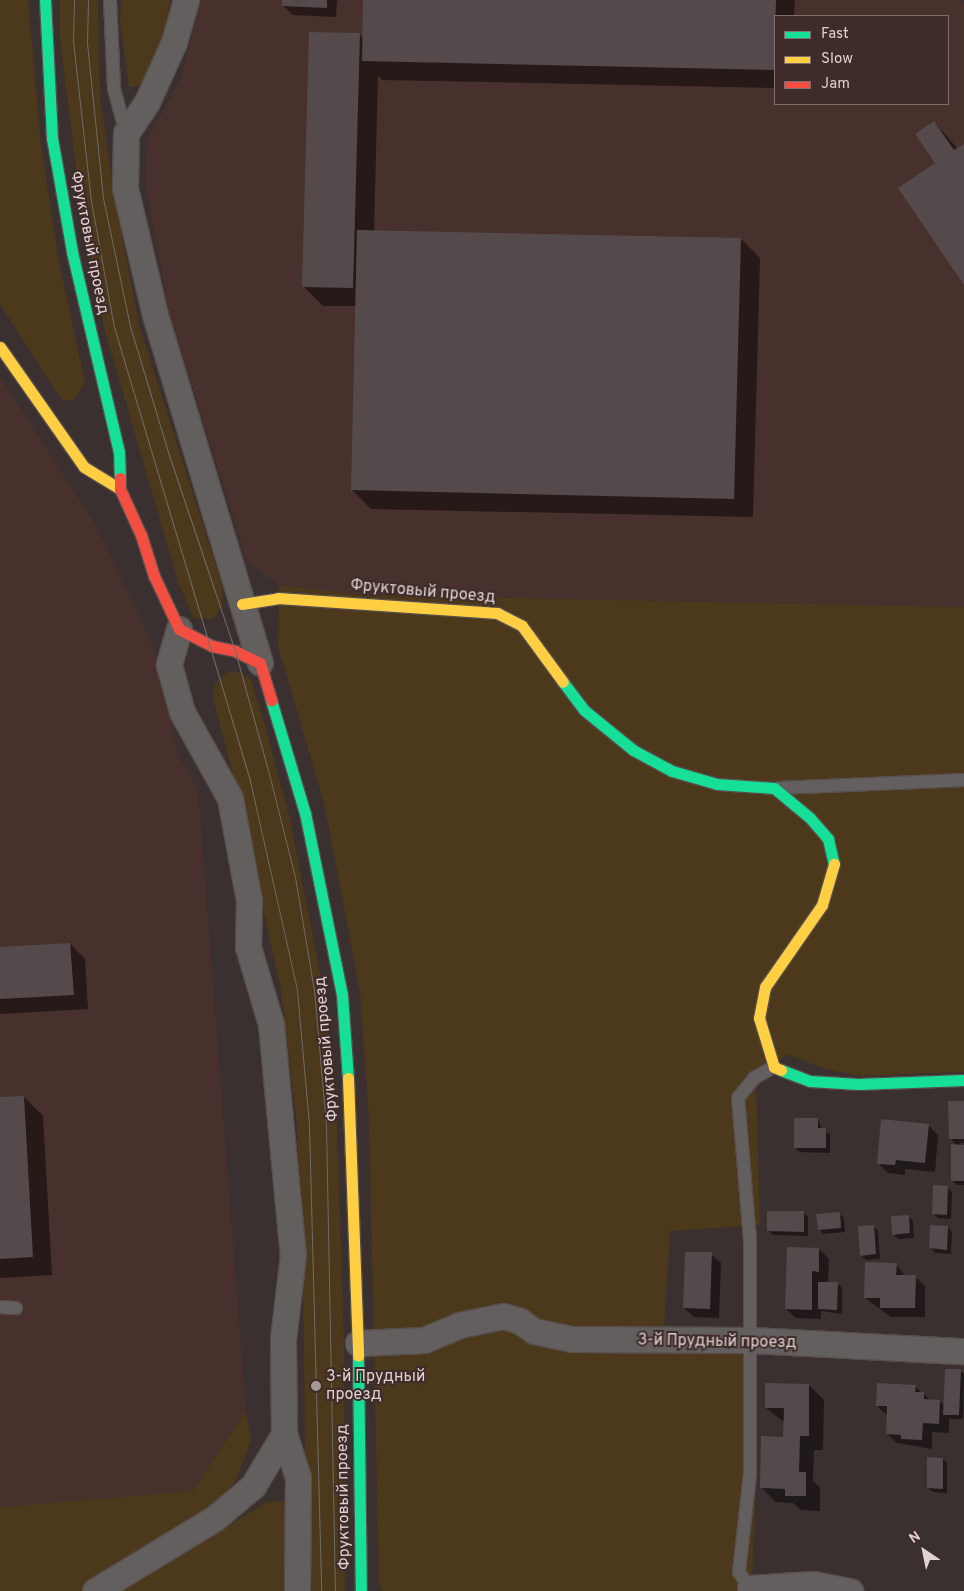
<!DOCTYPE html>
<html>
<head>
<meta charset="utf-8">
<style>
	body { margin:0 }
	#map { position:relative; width:964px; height:1591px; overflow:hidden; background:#3a302f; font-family:Overpass,sans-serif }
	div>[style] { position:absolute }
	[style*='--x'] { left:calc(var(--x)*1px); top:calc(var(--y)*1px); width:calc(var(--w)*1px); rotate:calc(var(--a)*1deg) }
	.built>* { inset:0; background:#48302d }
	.green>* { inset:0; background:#4c381a }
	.shadow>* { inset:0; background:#0007 }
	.building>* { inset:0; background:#544a4b }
	.roads { filter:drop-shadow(1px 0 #574e4d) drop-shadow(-1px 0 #574e4d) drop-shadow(0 1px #574e4d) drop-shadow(0 -1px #574e4d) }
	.lane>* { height:12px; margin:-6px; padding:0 6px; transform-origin:6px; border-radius:6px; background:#635f5e }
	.street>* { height:25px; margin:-12.5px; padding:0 12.5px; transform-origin:12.5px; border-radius:12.5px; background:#635f5e }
	.fast>* { height:11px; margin:-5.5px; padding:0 5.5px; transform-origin:5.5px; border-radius:5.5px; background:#16e098 }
	.slow>* { height:11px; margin:-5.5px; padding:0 5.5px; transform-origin:5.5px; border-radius:5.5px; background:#ffcf43 }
	.jam>* { height:11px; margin:-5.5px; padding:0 5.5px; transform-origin:5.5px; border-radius:5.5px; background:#f24e42 }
	.tram>* { height:1px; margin:-0.5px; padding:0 0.5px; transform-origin:0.5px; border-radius:0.5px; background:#706c6a }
	.dots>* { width:14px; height:14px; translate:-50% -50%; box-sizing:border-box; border:2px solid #3f2c2a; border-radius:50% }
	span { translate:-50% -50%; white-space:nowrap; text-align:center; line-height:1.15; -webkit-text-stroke:4px #3f2c2a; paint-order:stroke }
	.street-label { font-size:16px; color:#dfd2d0 }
	.poi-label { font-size:16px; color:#dfd2d0 }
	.left { translate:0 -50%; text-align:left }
	.legend { position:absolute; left:774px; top:15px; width:175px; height:90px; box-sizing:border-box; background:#3f2c2a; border:1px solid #7f6e6c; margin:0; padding:6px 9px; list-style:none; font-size:15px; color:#dfd2d0 }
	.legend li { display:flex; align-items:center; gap:10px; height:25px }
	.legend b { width:25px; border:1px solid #7f6e6c }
	.north { position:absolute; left:899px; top:1526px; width:50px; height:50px; -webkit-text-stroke:4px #3f2c2a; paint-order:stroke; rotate:326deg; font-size:14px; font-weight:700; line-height:20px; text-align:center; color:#dfd2d0 }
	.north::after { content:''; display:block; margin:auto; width:18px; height:22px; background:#dfd2d0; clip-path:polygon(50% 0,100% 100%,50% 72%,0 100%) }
</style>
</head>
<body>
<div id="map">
	<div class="built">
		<i style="clip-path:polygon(evenodd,201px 0,959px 0,964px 3px,964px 607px,360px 595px,279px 585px,247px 562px,169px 312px,145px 182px,148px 139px,181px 78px,201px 0,775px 16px,948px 16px,948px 104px,775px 104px,775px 16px)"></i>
		<i style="clip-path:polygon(0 377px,96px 525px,154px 648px,179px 757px,198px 789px,246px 1411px,193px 1491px,0 1507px)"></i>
	</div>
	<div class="green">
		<i style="clip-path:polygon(0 0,28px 0,41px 145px,58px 257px,85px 383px,74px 400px,63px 400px,55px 390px,0 304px)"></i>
		<i style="clip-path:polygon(60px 0,98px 0,100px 97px,114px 195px,139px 325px,222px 585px,223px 605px,213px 619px,194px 618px,178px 582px,104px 327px,80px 200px,60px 41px)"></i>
		<i style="clip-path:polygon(121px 0,171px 0,162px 39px,141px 86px,129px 87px,120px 19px)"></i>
		<i style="clip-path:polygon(279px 585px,360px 595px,964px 607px,964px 1072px,858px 1076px,826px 1069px,786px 1054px,756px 1087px,760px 1225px,670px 1231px,664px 1329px,754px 1335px,756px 1483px,752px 1579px,823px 1591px,382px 1591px,379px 1584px,369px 1120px,360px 991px,324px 803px,278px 646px)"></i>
		<i style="clip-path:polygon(236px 671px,250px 678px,262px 715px,290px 819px,324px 994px,337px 1126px,344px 1342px,345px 1591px,306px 1591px,304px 1341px,297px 1125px,281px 990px,236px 785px,213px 698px,215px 684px,226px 673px)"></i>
		<i style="clip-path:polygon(246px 1411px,251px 1441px,237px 1478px,220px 1500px,80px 1591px,0 1591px,0 1507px,193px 1491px)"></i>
		<i style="clip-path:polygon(289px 1501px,287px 1591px,121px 1591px,267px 1502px)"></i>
	</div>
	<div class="shadow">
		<i style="clip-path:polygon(283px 0,337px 0,336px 17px,293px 15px,283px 6px)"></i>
		<i style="clip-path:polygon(364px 0,795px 0,794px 16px,775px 16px,775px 88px,382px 80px,378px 75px,374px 231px,741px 239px,760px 258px,753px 517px,371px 509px,352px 490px,357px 306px,323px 306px,304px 287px,359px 34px,364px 39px)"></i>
		<i style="clip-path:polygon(934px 122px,958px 149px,964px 145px,964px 282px,936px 164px)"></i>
		<i style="clip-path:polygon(70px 944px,85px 959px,88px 1009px,0 1014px,0 949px)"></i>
		<i style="clip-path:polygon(24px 1097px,43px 1116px,52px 1275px,0 1278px,0 1099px)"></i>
		<i style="clip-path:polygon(964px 1102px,964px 1143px,959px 1143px,964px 1146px,964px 1185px,957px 1185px,952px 1180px,957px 1146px,951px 1139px)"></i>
		<i style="clip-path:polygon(818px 1119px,822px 1129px,830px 1134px,830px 1153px,800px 1152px,795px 1148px)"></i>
		<i style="clip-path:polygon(928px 1125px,938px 1135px,935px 1172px,905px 1169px,905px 1175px,888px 1173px,878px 1163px)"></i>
		<i style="clip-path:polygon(947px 1187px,952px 1192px,951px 1219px,938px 1218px,934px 1214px)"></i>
		<i style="clip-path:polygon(804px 1213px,808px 1217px,808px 1236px,773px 1235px,768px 1230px)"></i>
		<i style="clip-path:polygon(839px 1213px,844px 1218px,845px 1232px,823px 1234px,819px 1229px)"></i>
		<i style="clip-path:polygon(908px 1216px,913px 1221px,914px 1238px,898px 1239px,893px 1234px)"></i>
		<i style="clip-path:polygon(873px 1226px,878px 1231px,880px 1259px,866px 1260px,861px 1255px)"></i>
		<i style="clip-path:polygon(948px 1227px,952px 1232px,951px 1254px,935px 1253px,931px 1248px)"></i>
		<i style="clip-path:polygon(819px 1249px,829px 1259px,828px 1281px,822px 1283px,838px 1284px,842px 1288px,842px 1314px,821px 1311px,821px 1319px,796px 1318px,786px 1309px)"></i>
		<i style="clip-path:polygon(711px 1254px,721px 1263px,719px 1318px,694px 1317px,684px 1308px)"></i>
		<i style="clip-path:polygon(896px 1264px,906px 1277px,915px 1277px,925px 1286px,925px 1317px,891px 1317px,865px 1298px)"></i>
		<i style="clip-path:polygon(960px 1371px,964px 1374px,963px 1419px,949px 1419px,949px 1433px,932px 1432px,932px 1449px,897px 1443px,887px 1434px,888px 1416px,877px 1406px,915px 1386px,931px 1401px,940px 1401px,945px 1406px)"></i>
		<i style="clip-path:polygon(809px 1385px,824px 1400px,823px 1450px,814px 1450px,813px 1481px,820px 1487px,820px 1511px,801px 1510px,793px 1503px,776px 1502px,762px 1488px,785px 1438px,785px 1423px,766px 1408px)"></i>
		<i style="clip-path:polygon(943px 1459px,947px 1463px,947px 1493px,933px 1492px,928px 1488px)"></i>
	</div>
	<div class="building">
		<i style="clip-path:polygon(282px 0,327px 0,327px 8px,282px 6px)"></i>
		<i style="clip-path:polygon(363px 0,776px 0,774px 70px,362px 61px)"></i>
		<i style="clip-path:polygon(309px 32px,360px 33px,353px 288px,302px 287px)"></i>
		<i style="clip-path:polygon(934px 121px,954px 150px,964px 144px,964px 285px,898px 188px,935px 163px,915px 134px)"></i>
		<i style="clip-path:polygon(357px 230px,741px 238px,734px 499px,351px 490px)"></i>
		<i style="clip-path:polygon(70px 943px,74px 995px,0 999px,0 947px)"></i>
		<i style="clip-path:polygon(24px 1096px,33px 1257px,0 1259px,0 1097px)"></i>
		<i style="clip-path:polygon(948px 1101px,964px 1101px,964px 1139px,949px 1139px)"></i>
		<i style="clip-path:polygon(794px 1118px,818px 1118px,818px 1128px,826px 1128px,826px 1148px,794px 1148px)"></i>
		<i style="clip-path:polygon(881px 1119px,929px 1124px,925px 1163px,896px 1160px,895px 1165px,877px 1164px)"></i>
		<i style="clip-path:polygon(951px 1144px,964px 1145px,964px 1181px,951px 1181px)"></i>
		<i style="clip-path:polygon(933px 1185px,948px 1186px,947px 1215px,932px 1214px)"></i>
		<i style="clip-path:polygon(767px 1211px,804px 1211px,804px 1232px,767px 1231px)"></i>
		<i style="clip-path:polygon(840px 1212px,841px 1228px,818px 1230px,816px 1214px)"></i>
		<i style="clip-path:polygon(909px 1215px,910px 1233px,892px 1235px,891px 1216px)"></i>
		<i style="clip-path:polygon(874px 1225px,876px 1254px,860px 1256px,858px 1226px)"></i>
		<i style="clip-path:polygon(930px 1225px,948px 1226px,947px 1250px,929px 1248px)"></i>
		<i style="clip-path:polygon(787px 1247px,819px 1248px,819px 1272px,812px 1271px,812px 1310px,785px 1309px)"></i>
		<i style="clip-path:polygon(685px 1252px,712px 1252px,710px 1309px,683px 1308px)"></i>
		<i style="clip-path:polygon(865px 1262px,897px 1263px,896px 1275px,916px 1275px,915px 1308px,880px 1308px,880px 1298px,864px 1298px)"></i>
		<i style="clip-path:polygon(818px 1282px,838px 1282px,837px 1310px,818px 1309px)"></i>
		<i style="clip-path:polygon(945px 1369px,961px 1369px,959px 1415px,943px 1415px)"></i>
		<i style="clip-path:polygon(765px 1383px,809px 1384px,809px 1436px,800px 1436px,799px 1472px,806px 1472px,806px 1496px,785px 1496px,785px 1489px,760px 1488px,761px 1436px,783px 1437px,784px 1408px,765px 1408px)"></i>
		<i style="clip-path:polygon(877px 1383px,916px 1385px,915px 1392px,924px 1392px,924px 1399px,940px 1400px,939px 1424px,923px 1423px,922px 1440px,901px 1439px,901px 1435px,886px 1434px,887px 1406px,876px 1406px)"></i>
		<i style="clip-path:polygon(927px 1457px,943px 1458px,943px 1489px,927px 1488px)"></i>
	</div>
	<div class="roads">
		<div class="lane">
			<i style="--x:110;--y:0;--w:89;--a:87.4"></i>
			<i style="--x:114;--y:89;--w:46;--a:74.7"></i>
			<i style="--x:779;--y:788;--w:185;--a:-2.5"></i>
			<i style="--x:0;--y:1307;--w:16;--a:4"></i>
			<i style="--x:746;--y:1591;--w:5;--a:-37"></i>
			<i style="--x:750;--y:1588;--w:19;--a:-125"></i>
			<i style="--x:739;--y:1572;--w:99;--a:-83.6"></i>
			<i style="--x:750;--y:1474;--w:234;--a:-90"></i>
			<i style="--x:750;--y:1240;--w:143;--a:-94.8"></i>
			<i style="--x:738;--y:1098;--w:26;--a:-51"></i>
			<i style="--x:754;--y:1078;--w:23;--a:-29"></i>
		</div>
		<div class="street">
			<i style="--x:186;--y:0;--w:44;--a:105.9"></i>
			<i style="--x:174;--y:42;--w:66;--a:114.2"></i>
			<i style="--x:147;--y:102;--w:37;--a:124"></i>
			<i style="--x:126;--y:133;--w:55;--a:91"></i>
			<i style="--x:125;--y:188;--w:130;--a:76.7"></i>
			<i style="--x:155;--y:315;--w:363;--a:73.2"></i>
			<i style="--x:179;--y:629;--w:37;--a:106"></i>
			<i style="--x:169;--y:665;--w:49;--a:74.5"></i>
			<i style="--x:182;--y:712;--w:98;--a:60.8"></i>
			<i style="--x:230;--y:798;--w:105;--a:79.5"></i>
			<i style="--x:249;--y:901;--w:46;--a:91.2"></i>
			<i style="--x:248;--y:947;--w:80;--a:73.4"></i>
			<i style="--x:271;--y:1024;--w:232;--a:84.6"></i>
			<i style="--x:293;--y:1255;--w:85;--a:96.8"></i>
			<i style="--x:283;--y:1339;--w:95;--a:89.4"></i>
			<i style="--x:284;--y:1434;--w:45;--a:72"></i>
			<i style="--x:298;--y:1477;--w:114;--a:90.5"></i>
			<i style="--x:358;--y:1343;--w:66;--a:-2.6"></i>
			<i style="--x:424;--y:1340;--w:38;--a:-23"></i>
			<i style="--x:459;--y:1325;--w:45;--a:-11.6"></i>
			<i style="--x:503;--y:1316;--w:18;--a:16"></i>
			<i style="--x:520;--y:1321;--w:17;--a:36"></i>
			<i style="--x:534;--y:1331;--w:39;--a:12"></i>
			<i style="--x:572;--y:1339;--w:179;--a:0.3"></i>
			<i style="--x:751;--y:1340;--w:213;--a:3"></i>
			<i style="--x:750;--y:1588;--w:63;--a:-3.6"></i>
			<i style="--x:813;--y:1584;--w:38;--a:11"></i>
			<i style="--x:95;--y:1591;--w:140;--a:-31.3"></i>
			<i style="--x:215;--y:1518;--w:50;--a:-40.1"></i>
			<i style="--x:253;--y:1486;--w:61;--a:-59.2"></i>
		</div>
		<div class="fast">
			<i style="--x:45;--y:0;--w:138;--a:87.1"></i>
			<i style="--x:52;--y:138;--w:116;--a:80"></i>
			<i style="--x:72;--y:252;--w:205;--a:76.8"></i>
			<i style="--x:119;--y:452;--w:26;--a:88"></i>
			<i style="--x:563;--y:682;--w:35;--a:53"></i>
			<i style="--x:584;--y:710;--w:63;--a:39.2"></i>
			<i style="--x:633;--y:750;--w:44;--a:28.3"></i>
			<i style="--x:672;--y:771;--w:47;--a:16.1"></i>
			<i style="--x:717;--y:784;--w:57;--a:4"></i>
			<i style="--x:774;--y:788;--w:47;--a:39.8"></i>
			<i style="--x:810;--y:818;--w:28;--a:49"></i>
			<i style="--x:828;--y:839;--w:26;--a:77"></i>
			<i style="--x:271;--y:700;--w:118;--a:73.3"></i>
			<i style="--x:305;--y:813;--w:186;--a:78.5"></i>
			<i style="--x:342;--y:995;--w:83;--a:85.9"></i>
			<i style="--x:781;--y:1070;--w:31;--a:21"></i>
			<i style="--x:810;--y:1081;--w:48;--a:3.6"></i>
			<i style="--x:858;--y:1084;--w:106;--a:-2.2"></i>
			<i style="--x:358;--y:1356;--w:235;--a:89.3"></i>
		</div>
		<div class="slow">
			<i style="--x:0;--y:347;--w:146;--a:55"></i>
			<i style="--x:84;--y:467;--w:42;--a:31.4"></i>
			<i style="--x:242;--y:604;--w:36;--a:-9"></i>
			<i style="--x:278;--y:598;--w:220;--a:3.9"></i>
			<i style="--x:497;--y:613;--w:28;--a:27"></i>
			<i style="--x:522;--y:626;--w:69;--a:53.8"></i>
			<i style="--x:781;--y:1070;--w:8;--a:-157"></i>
			<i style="--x:774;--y:1067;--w:51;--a:-107"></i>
			<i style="--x:759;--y:1018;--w:32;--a:-79"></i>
			<i style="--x:765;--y:987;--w:100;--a:-55.2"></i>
			<i style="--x:822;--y:905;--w:43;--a:-73.7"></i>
			<i style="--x:348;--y:1078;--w:278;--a:87.9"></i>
		</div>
		<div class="jam">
			<i style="--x:120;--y:478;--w:11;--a:90"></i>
			<i style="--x:120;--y:489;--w:51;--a:65.5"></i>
			<i style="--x:141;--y:535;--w:43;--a:72.4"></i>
			<i style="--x:154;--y:576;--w:59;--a:64.7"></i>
			<i style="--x:179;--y:629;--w:37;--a:27"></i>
			<i style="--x:212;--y:646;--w:24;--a:12"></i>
			<i style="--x:235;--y:651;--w:28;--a:26"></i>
			<i style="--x:260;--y:663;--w:39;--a:73"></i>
		</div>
	</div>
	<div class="tram">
		<i style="--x:74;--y:0;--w:41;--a:91.4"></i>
		<i style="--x:73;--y:41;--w:161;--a:83.6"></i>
		<i style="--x:91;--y:201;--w:128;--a:79.7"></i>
		<i style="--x:114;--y:327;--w:474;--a:73.3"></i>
		<i style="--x:250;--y:781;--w:214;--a:77.3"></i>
		<i style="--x:297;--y:990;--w:136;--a:84.9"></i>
		<i style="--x:309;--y:1125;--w:466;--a:88.5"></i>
		<i style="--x:88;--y:0;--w:43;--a:91.3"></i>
		<i style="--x:87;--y:43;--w:156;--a:84.1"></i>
		<i style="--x:103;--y:198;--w:131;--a:78.1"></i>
		<i style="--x:130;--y:326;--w:135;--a:73.2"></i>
		<i style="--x:169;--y:455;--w:207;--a:71.4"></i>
		<i style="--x:235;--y:651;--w:128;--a:74.5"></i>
		<i style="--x:269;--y:774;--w:106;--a:75.8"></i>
		<i style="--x:295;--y:877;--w:115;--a:80.5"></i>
		<i style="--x:314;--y:990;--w:136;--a:84.9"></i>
		<i style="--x:326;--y:1125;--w:466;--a:88.9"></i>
	</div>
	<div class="dots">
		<i style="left:316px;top:1386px;background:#a59998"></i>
	</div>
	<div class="street-label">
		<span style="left:89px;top:243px;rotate:79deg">Фруктовый проезд</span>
		<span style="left:423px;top:592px;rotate:5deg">Фруктовый проезд</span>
		<span style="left:327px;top:1049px;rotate:-95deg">Фруктовый проезд</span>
		<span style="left:717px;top:1342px;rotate:1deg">3-й Прудный проезд</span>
		<span style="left:344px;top:1497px;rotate:-91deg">Фруктовый проезд</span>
	</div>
	<div class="poi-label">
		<span class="left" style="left:326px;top:1386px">3-й Прудный<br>проезд</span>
	</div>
	<ul class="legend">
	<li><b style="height:6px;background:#16e098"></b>Fast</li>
	<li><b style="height:6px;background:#ffcf43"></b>Slow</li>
	<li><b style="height:6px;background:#f24e42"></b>Jam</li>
	</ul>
	<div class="north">N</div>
</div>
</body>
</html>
